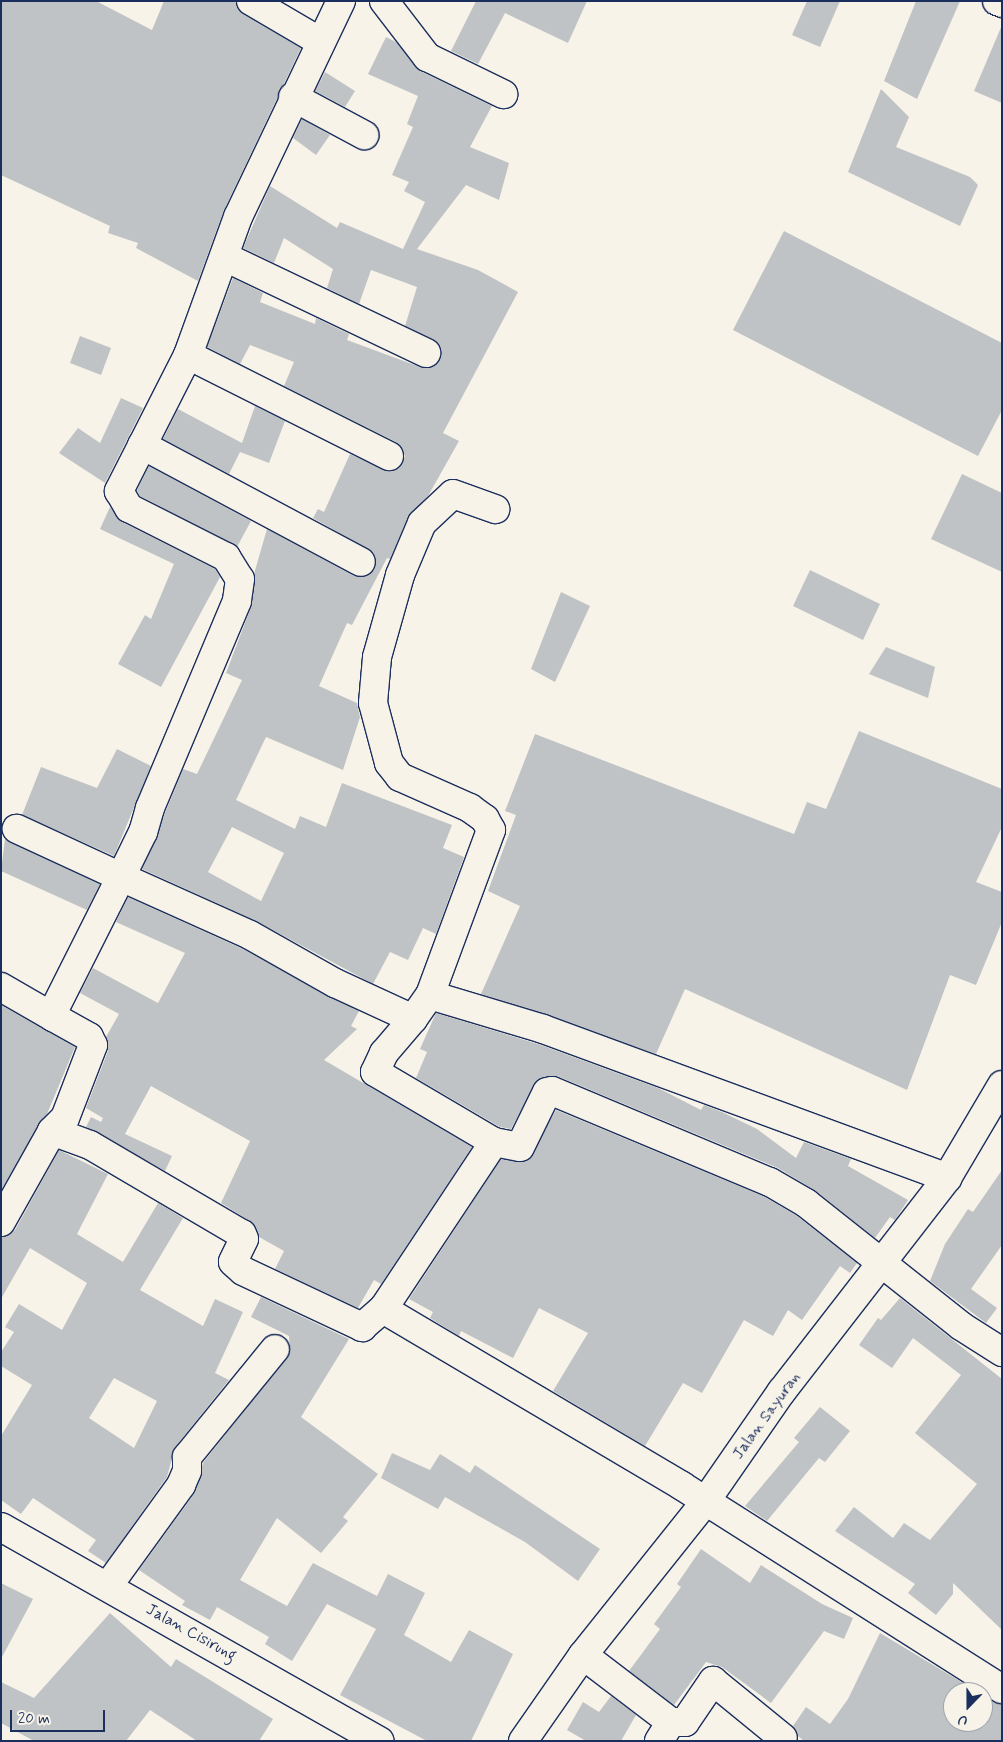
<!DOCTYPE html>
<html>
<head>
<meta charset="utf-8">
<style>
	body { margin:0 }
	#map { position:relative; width:1003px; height:1742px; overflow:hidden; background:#f7f3e8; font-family:Mynerve,sans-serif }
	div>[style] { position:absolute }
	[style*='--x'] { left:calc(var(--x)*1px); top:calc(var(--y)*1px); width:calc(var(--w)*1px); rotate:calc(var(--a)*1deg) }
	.building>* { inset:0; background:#c0c3c5 }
	.roads { filter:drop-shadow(1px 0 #1b2f5e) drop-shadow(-1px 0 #1b2f5e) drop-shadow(0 1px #1b2f5e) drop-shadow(0 -1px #1b2f5e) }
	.street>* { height:28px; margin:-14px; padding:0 14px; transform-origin:14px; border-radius:14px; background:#f7f3e8 }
	.secondary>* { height:28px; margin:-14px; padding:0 14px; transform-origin:14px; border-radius:14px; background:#f7f3e8 }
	span { translate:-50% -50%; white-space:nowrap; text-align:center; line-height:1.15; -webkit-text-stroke:4.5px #f7f3e8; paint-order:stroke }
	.street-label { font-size:16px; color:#1b2f5e }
	.frame { position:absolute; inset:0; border:2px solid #1b2f5e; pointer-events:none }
	.north { position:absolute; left:943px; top:1682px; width:50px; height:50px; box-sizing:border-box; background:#f7f3e8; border:1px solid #9fa5b1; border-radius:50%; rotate:202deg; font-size:14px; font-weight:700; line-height:20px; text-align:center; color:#1b2f5e }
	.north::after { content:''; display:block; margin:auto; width:18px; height:22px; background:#1b2f5e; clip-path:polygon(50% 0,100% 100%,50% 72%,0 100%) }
	.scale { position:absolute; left:10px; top:1710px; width:95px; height:22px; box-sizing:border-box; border:2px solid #1b2f5e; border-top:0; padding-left:6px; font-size:15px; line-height:18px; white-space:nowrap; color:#1b2f5e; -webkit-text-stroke:4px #f7f3e8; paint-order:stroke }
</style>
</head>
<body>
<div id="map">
	<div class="building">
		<i style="clip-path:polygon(1px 1px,96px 1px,152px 30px,164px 1px,235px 1px,243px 14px,301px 48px,224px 210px,198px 281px,136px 248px,138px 243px,108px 233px,110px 226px,1px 175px)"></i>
		<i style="clip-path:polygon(476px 1px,587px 1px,568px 43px,505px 13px,478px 64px,451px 51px)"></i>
		<i style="clip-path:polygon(807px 1px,840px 1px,820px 47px,792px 35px)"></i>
		<i style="clip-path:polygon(916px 1px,960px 1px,917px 99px,884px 81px)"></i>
		<i style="clip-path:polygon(1002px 25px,1002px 103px,974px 91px)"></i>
		<i style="clip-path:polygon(evenodd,386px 37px,396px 42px,420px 71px,492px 106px,470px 147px,509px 163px,499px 200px,466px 185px,417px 249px,478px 270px,518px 292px,443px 433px,459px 441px,428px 496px,408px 517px,390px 559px,387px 558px,352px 625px,347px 623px,319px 686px,357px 703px,360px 717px,343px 770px,266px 737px,236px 800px,295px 829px,300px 816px,326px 827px,342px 783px,452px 825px,443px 848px,464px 857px,436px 934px,423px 928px,408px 960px,390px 952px,373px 984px,256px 921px,142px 869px,183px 769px,197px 774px,242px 680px,226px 673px,251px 607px,254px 574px,267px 529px,354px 576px,369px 575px,375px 569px,374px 553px,313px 518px,318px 509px,324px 512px,350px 454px,389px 472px,398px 469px,405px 456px,396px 442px,284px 386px,294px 362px,250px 345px,240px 364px,207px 347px,233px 278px,263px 293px,260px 302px,315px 324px,316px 318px,349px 334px,347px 340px,420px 367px,434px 366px,440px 359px,439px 344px,405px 326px,417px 287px,371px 270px,359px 304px,327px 288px,333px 269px,284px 238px,274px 263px,243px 248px,270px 186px,337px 228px,340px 222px,403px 249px,425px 202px,404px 191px,409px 182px,392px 175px,413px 127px,407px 124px,418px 96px,368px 74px,386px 37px,232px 827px,284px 853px,261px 901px,208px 872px,232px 827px)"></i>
		<i style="clip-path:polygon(325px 72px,355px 91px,345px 107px,315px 91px)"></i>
		<i style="clip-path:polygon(881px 89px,909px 117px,896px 147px,970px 177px,978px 185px,960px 226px,848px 172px)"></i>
		<i style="clip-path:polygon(302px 119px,330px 135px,316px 155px,293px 138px)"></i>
		<i style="clip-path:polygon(784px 231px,1002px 343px,1002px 410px,978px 456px,733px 330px)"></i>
		<i style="clip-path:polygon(80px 336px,111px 348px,101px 375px,70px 363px)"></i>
		<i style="clip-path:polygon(121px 398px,143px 408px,105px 483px,59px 453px,78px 428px,100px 443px)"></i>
		<i style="clip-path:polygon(255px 406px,285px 421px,269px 463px,240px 452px,229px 474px,163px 439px,178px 409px,242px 443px)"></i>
		<i style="clip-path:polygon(149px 466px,251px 521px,237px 547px,140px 496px,137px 490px)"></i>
		<i style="clip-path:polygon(962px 474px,1002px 493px,1002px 572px,931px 539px)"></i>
		<i style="clip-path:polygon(110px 507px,122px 522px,215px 569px,220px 577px,161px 687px,118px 664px,145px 615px,151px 619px,174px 564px,100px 529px)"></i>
		<i style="clip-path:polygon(810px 570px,880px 604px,863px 640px,793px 606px)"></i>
		<i style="clip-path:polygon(561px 592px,590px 606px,555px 682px,531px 669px)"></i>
		<i style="clip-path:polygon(886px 647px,935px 667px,928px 698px,869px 674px)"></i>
		<i style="clip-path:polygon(859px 731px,1002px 789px,1002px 827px,976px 882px,1002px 892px,1002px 922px,976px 985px,950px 975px,907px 1090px,685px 989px,656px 1054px,481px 994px,520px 906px,488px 891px,516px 815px,505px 811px,535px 734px,794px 834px,807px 802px,826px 809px)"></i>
		<i style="clip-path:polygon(117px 749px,151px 766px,114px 856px,22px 815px,41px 767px,97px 788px)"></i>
		<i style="clip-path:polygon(5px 839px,100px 884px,87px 910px,1px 871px)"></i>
		<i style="clip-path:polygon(128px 897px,243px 949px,359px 1011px,351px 1026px,357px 1029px,324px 1060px,472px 1147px,381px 1284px,374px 1280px,358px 1308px,275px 1269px,284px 1251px,259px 1237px,250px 1221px,221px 1203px,250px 1141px,151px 1086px,125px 1134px,172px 1156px,165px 1171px,86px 1127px,91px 1117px,101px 1122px,103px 1118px,86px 1108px,108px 1051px,106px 1037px,119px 1014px,80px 993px,93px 968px,158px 1003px,185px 953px,116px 922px)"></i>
		<i style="clip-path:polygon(1px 1005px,75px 1047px,47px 1114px,1px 1190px)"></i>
		<i style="clip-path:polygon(436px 1013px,538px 1044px,658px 1088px,701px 1110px,704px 1105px,722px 1112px,757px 1129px,796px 1158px,804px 1142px,851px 1159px,848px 1166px,908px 1200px,895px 1220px,890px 1217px,875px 1238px,816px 1191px,778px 1168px,557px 1076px,537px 1080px,511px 1129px,500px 1127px,416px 1078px,427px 1052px,420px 1049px)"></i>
		<i style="clip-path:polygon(556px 1110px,763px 1196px,797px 1216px,857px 1263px,850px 1273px,840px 1266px,802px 1320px,788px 1310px,773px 1336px,744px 1320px,702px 1393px,683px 1383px,645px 1446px,553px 1391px,588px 1333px,539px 1308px,513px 1358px,461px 1331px,459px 1336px,430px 1318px,433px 1312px,409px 1299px,501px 1159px,527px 1161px)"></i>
		<i style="clip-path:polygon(evenodd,59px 1150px,108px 1174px,77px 1234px,123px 1262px,158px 1203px,183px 1218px,140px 1290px,203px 1326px,215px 1299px,243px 1312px,215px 1373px,229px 1380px,175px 1447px,167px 1477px,106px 1563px,88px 1551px,96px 1540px,33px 1498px,21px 1514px,1px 1500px,1px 1436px,32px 1385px,1px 1366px,1px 1352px,14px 1332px,5px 1327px,19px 1304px,62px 1330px,87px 1283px,30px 1248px,1px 1299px,1px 1238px,15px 1230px,59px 1150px,114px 1378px,157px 1401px,134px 1448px,89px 1418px,114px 1378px)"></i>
		<i style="clip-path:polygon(1002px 1170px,1002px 1245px,971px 1289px,997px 1308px,986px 1323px,930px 1281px,945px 1244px,968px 1209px,973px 1212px)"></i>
		<i style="clip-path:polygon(261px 1297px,349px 1339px,301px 1417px,378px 1474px,343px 1517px,348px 1521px,321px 1553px,277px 1518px,240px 1580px,287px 1606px,313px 1563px,377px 1596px,388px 1574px,425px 1593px,404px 1635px,451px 1662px,469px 1630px,513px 1654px,471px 1741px,427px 1741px,340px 1695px,376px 1629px,327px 1604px,292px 1661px,265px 1644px,269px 1637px,217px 1607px,210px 1620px,182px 1605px,185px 1601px,139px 1570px,194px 1494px,203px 1463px,290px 1352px,289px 1336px,251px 1317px)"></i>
		<i style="clip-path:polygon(900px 1298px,1002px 1379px,1002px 1630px,953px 1583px,953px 1594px,936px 1615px,908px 1593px,915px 1584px,835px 1531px,854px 1507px,893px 1538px,904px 1523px,930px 1540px,977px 1484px,915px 1433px,961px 1375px,913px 1338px,892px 1368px,859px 1345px,878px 1318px,881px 1320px)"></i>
		<i style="clip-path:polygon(820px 1407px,850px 1431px,825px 1462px,819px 1458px,767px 1521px,745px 1506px,799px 1442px,794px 1438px)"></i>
		<i style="clip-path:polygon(392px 1453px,430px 1470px,440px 1454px,470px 1473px,475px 1465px,600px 1549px,578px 1581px,525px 1542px,445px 1497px,438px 1509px,381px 1478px)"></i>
		<i style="clip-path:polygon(701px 1549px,750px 1583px,761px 1565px,822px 1604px,853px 1618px,844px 1639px,824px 1631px,771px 1703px,722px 1667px,706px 1662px,674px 1705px,629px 1671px,660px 1629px,654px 1624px,681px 1587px,677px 1584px)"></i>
		<i style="clip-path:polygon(1px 1583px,33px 1599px,1px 1659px)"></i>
		<i style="clip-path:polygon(110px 1613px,171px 1667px,176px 1659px,273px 1719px,259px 1741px,197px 1741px,150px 1710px,126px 1741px,34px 1741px,1px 1723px,1px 1682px,34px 1698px)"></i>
		<i style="clip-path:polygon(880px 1633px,978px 1692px,953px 1692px,953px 1722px,983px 1722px,983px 1695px,1002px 1705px,1002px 1741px,804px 1741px,798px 1736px,793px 1726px,806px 1707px,830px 1724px,848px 1699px)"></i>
		<i style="clip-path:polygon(611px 1696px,636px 1715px,621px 1741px,586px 1741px,567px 1730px,583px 1702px,599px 1712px)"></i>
	</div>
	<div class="roads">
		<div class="street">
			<i style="--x:251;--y:1;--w:81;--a:30.4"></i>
			<i style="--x:341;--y:1;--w:239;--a:115.5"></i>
			<i style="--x:238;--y:217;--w:147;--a:109.9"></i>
			<i style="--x:188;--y:355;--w:153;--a:116.9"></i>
			<i style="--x:119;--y:491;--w:20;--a:60"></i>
			<i style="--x:129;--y:508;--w:109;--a:26.8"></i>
			<i style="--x:226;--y:557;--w:26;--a:58"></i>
			<i style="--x:240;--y:579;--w:22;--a:98"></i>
			<i style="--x:237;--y:601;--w:225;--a:112.8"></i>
			<i style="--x:150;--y:808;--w:25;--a:106"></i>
			<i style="--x:143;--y:832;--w:50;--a:116.1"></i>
			<i style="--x:121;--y:877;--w:141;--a:24.2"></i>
			<i style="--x:250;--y:935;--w:98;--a:29.5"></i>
			<i style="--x:335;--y:983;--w:86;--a:24.8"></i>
			<i style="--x:413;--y:1019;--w:29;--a:-55"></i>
			<i style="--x:430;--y:995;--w:118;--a:16.7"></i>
			<i style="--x:543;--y:1029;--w:431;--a:20.2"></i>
			<i style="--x:384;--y:1;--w:71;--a:52.5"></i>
			<i style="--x:427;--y:57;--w:85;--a:26"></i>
			<i style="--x:997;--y:1;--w:5;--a:22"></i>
			<i style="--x:293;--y:97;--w:81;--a:28.2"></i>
			<i style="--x:225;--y:257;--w:223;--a:25.5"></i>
			<i style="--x:188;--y:355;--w:225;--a:26.7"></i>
			<i style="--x:142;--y:445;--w:248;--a:28.1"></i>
			<i style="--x:1;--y:987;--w:60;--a:30"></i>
			<i style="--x:430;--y:995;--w:176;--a:-69.7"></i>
			<i style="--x:491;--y:830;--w:13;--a:-119"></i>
			<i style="--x:485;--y:819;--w:19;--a:-144"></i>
			<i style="--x:470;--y:808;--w:77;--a:-156.1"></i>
			<i style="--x:400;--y:777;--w:18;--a:-128"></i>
			<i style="--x:389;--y:763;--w:62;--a:-104.9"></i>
			<i style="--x:373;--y:703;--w:46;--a:-85"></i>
			<i style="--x:377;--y:657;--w:85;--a:-74.3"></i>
			<i style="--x:400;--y:575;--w:56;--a:-67.1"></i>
			<i style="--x:422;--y:523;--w:42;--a:-43.1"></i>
			<i style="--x:453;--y:494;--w:45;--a:19.7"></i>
			<i style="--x:413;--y:1019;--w:45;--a:130.5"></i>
			<i style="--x:384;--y:1053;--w:21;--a:115"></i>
			<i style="--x:375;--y:1072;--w:138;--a:30.5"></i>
			<i style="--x:494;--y:1142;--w:201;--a:123.6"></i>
			<i style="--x:383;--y:1309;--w:347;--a:30.6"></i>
			<i style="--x:682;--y:1486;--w:379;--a:32.4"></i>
			<i style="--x:52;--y:1131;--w:40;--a:20.2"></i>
			<i style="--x:90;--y:1145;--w:176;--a:30.4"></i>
			<i style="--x:242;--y:1234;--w:5;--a:68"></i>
			<i style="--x:244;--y:1239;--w:25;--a:116"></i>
			<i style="--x:233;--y:1262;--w:13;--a:42"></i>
			<i style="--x:243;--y:1271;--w:132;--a:25.2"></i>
			<i style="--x:362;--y:1327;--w:28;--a:-41"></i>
			<i style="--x:494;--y:1142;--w:26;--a:11"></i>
			<i style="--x:520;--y:1147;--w:61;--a:-63.9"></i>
			<i style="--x:547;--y:1092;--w:5;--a:-11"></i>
			<i style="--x:552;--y:1091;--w:236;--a:22.7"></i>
			<i style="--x:770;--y:1182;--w:42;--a:30.3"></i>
			<i style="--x:806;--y:1203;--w:198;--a:38.4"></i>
			<i style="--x:961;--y:1326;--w:49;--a:32.4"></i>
			<i style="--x:1;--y:1222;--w:104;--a:-60.7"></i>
			<i style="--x:52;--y:1131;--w:18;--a:-45"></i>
			<i style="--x:65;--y:1118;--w:78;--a:-69"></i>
			<i style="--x:93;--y:1045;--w:9;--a:-117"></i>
			<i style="--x:89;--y:1037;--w:41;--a:-150.9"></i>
			<i style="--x:53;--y:1017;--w:5;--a:-90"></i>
			<i style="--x:53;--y:1012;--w:151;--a:-63.3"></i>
			<i style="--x:121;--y:877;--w:115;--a:-155.2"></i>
			<i style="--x:108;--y:1586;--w:125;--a:-54.1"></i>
			<i style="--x:181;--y:1485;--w:15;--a:-67"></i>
			<i style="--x:187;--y:1471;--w:14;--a:-90"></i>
			<i style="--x:187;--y:1457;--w:139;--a:-50.8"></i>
			<i style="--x:583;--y:1655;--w:111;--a:37.3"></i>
			<i style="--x:659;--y:1741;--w:22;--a:-58"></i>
			<i style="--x:671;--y:1722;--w:14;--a:0"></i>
			<i style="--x:685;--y:1722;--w:50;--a:-55.7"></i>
			<i style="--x:713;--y:1681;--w:90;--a:39.2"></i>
		</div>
		<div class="secondary">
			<i style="--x:1;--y:1527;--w:435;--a:29.5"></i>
			<i style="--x:523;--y:1741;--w:105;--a:-55.1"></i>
			<i style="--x:583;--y:1655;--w:196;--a:-51.4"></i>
			<i style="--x:705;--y:1502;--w:135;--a:-55.3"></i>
			<i style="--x:782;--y:1391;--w:269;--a:-52.2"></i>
			<i style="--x:947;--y:1178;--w:108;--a:-59.4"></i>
		</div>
	</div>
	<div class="street-label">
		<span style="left:767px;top:1416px;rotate:-54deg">Jalan Sayuran</span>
		<span style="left:191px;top:1633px;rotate:29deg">Jalan Cisirung</span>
	</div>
	<div class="frame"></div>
	<div class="north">U</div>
	<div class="scale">20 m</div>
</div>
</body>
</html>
